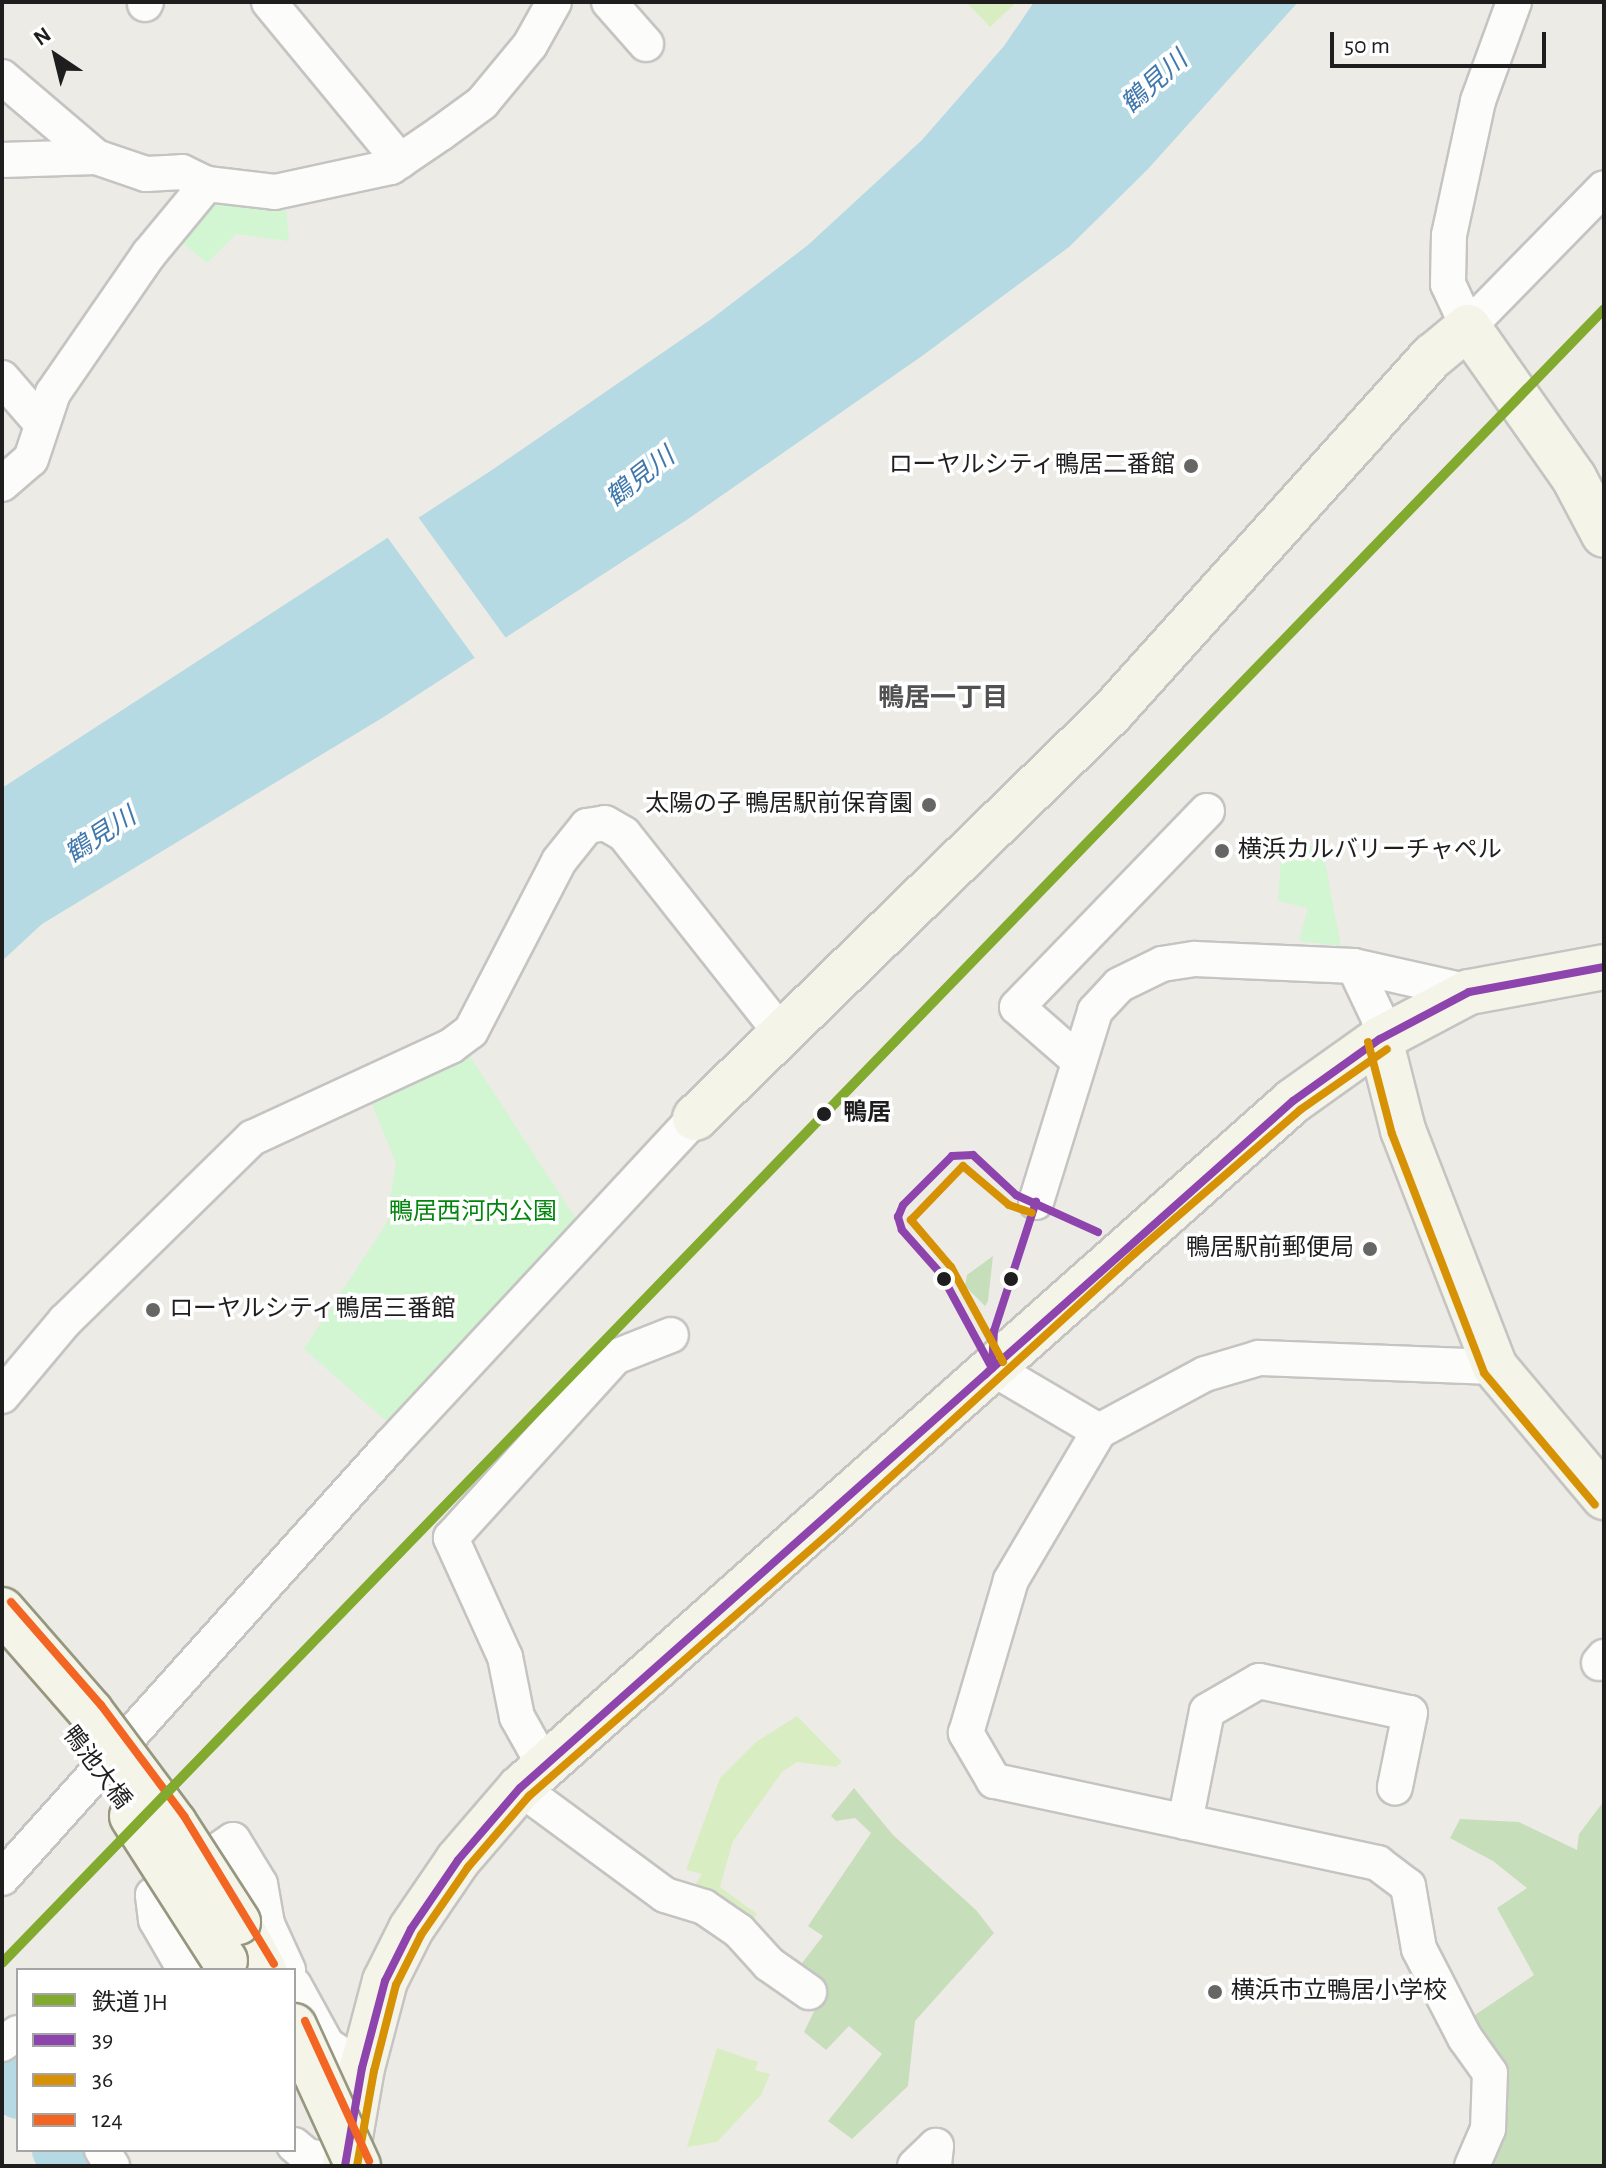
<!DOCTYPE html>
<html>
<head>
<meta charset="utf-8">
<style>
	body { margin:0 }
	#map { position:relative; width:1606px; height:2168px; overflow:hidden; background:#edebe6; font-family:"Alegreya Sans","Noto Sans JP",sans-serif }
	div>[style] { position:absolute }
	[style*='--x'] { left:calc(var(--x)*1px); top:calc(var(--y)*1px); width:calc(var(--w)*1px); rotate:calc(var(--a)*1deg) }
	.grass>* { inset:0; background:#d9edc2 }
	.forest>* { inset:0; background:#c6deb9 }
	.park>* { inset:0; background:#d2f5d2 }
	.water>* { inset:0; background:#b6dae3 }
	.pier>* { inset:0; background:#edebe6 }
	.river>* { height:52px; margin:-26px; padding:0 26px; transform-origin:26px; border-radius:26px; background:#b6dae3 }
	.roads { filter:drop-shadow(2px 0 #c5c4c2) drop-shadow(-2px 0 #c5c4c2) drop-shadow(0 2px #c5c4c2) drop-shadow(0 -2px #c5c4c2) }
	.street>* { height:34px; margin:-17px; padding:0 17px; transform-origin:17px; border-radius:17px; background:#fcfcfb }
	.secondary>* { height:44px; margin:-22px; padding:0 22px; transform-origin:22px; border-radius:22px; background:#f4f4e9 }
	.bridges { filter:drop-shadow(2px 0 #96977e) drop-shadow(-2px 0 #96977e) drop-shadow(0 2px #96977e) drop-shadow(0 -2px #96977e) }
	.secondary-bridge>* { height:44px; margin:-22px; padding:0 22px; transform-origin:22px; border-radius:22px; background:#f4f4e9 }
	.bus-1>* { height:8px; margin:-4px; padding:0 4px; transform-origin:4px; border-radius:4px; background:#8e44ad }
	.bus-2>* { height:8px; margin:-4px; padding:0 4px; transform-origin:4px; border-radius:4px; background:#d69204 }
	.bus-3>* { height:8px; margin:-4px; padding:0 4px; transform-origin:4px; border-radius:4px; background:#f26522 }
	.rail-1>* { height:10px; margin:-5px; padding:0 5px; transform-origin:5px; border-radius:5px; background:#81aa2e }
	.dots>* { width:22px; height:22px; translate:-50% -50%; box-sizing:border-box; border:4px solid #fff; border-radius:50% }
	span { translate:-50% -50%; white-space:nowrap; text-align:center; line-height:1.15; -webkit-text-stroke:7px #fff; paint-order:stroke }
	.poi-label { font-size:24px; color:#1e1e1e }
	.right { translate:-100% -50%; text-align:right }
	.left { translate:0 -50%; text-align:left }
	.stop-label { font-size:24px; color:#1e1e1e; font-weight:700 }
	.park-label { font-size:24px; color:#02860c }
	.street-label { font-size:24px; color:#1e1e1e }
	.water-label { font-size:26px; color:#4078ae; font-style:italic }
	.neighbourhood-label { font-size:26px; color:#515151; font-weight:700 }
	.frame { position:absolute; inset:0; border:4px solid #1e1e1e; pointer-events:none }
	.legend { position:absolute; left:16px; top:1968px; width:280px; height:184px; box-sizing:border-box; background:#fff; border:2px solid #a5a5a5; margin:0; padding:10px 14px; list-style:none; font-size:24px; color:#1e1e1e }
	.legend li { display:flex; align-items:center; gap:16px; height:40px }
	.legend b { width:40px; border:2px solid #a5a5a5 }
	.north { position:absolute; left:16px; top:16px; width:80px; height:80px; -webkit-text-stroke:6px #fff; paint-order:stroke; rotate:325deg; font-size:22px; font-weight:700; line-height:32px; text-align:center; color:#1e1e1e }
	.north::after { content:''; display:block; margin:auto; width:28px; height:36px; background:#1e1e1e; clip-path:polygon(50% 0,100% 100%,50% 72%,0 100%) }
	.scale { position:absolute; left:1330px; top:32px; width:216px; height:36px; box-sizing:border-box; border:4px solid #1e1e1e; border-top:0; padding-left:10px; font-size:24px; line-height:28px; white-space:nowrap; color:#1e1e1e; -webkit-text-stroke:6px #fff; paint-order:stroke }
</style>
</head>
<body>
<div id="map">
	<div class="grass">
		<i style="clip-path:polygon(966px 2px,1017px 2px,990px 27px)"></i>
		<i style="clip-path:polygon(797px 1716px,842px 1762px,836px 1767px,797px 1762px,782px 1772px,733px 1841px,720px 1887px,757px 1914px,750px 1924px,691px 1891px,702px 1874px,686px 1870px,720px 1778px,756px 1742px)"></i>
		<i style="clip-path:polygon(717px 2048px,758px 2062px,755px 2070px,770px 2074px,761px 2095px,717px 2142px,687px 2147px)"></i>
	</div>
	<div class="forest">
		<i style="clip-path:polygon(993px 1256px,988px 1301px,985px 1306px,965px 1286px,967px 1275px)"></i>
		<i style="clip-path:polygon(854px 1788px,893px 1835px,976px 1910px,994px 1933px,915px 2021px,908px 2086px,852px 2139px,828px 2121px,882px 2054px,849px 2026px,826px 2050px,804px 2032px,823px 1993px,795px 1972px,823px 1936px,808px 1926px,871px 1833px,855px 1818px,836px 1821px,831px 1816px)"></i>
		<i style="clip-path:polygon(1604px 1801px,1604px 2166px,1478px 2166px,1472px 2017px,1534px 1975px,1497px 1908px,1527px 1888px,1493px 1861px,1450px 1838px,1460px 1819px,1519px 1822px,1577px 1850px,1579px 1834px)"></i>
	</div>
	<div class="park">
		<i style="clip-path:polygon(208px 194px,285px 197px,289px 241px,236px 234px,207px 263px,174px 236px)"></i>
		<i style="clip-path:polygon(1282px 846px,1322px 846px,1341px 946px,1299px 941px,1308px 908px,1278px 901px)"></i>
		<i style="clip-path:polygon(467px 1052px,578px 1222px,392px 1426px,304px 1349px,386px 1224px,396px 1163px,369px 1097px)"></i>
	</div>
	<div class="water">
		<i style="clip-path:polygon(1034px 2px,1298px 2px,1148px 169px,1069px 247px,922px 356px,688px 519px,382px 718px,42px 924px,2px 961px,2px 788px,492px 470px,710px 320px,808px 245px,922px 140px,1004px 46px)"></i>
	</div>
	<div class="pier">
		<i style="clip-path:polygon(416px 514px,508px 641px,477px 661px,385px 534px)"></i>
	</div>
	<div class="river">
		<i style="--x:2;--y:2070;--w:28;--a:55"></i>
		<i style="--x:58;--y:2150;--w:19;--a:55"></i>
	</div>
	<div class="roads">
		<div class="street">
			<i style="--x:269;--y:2;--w:206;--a:50.5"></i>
			<i style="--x:609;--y:2;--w:56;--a:48.6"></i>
			<i style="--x:1514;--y:2;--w:105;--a:110"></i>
			<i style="--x:1478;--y:101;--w:137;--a:102.2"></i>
			<i style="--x:1449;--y:235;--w:49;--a:91.2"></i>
			<i style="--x:1448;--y:284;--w:47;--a:65.1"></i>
			<i style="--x:1468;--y:327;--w:194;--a:-45.6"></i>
			<i style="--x:145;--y:4;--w:2;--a:-63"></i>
			<i style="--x:2;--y:77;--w:123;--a:40.4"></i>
			<i style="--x:96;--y:157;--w:53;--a:18.8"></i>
			<i style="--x:146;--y:174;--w:36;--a:-3"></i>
			<i style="--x:182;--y:172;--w:28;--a:26"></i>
			<i style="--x:207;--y:184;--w:68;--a:6.7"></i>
			<i style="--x:275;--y:192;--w:119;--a:-12.2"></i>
			<i style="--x:391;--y:167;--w:60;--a:-34.2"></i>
			<i style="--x:441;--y:133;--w:51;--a:-36.2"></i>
			<i style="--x:482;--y:103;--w:75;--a:-50.4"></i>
			<i style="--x:530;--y:45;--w:49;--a:-60.8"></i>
			<i style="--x:2;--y:160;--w:94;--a:-1.8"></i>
			<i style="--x:2;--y:378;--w:60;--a:49.1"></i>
			<i style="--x:2;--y:484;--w:38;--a:-41"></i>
			<i style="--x:31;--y:459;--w:70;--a:-71.6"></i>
			<i style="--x:53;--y:393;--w:169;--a:-55.4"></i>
			<i style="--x:149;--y:254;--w:91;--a:-50.4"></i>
			<i style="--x:1354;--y:966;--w:59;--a:64.7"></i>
			<i style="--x:1379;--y:1019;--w:20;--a:87"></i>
			<i style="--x:1079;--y:1061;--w:82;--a:-138.9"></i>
			<i style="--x:1017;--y:1007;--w:273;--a:-45.9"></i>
			<i style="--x:1036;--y:1202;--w:200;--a:-72.8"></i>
			<i style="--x:1095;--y:1011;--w:35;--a:-47"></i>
			<i style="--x:1119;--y:985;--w:48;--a:-26"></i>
			<i style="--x:1162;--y:964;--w:33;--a:-9"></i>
			<i style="--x:1195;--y:959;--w:159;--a:2.5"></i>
			<i style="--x:1354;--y:966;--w:118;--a:12.7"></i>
			<i style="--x:992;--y:1368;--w:124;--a:30.5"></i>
			<i style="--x:2;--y:1396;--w:98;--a:-50"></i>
			<i style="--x:65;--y:1321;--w:262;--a:-44.4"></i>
			<i style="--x:252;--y:1138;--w:219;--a:-24.8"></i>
			<i style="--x:451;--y:1046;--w:25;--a:-37"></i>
			<i style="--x:471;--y:1031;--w:191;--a:-62.6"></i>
			<i style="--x:559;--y:861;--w:45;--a:-51.3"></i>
			<i style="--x:587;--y:826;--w:18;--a:-9"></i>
			<i style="--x:605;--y:823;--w:22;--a:30"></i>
			<i style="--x:624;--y:834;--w:253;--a:51.7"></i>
			<i style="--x:1599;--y:1663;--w:8;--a:-50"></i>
			<i style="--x:545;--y:1767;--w:57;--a:-119.2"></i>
			<i style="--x:517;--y:1717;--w:61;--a:-101.3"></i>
			<i style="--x:505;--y:1657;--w:131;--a:-114.4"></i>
			<i style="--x:451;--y:1538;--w:244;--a:-47.8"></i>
			<i style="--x:615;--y:1357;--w:60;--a:-21.4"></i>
			<i style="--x:520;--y:1788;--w:180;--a:36.4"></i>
			<i style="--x:665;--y:1895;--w:41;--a:17.1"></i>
			<i style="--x:704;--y:1907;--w:42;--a:34.4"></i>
			<i style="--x:739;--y:1931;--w:45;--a:47.7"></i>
			<i style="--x:769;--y:1964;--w:49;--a:35"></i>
			<i style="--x:1185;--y:1822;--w:113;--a:-78.8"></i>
			<i style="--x:1207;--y:1711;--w:60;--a:-30"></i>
			<i style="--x:1259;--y:1681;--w:154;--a:12"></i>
			<i style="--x:1410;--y:1713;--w:76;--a:101.5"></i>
			<i style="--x:2;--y:1878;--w:581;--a:-48.07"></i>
			<i style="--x:390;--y:1446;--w:448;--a:-47.1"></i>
			<i style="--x:185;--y:1970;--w:58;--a:-120.1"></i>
			<i style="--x:156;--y:1920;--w:25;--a:-97"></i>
			<i style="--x:153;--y:1895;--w:97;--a:-34.5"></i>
			<i style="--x:233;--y:1840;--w:52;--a:58.5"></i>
			<i style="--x:260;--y:1884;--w:41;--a:80.1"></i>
			<i style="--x:267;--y:1924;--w:51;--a:65.5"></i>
			<i style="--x:294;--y:1985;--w:68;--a:61.2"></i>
			<i style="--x:327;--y:2045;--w:42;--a:33.3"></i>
			<i style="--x:2;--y:2044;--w:19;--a:-35"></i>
			<i style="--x:294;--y:2145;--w:17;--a:40"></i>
			<i style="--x:307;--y:2156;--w:40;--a:10"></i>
			<i style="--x:102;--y:2150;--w:19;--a:58"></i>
			<i style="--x:915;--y:2166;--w:29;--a:-44"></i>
			<i style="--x:936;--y:2146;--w:20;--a:96"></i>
			<i style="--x:1472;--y:2166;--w:40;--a:-66.6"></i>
			<i style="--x:1488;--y:2129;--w:56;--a:-88"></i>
			<i style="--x:1490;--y:2073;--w:43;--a:-125.5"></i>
			<i style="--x:1465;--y:2038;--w:100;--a:-117.3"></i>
			<i style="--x:1419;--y:1949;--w:64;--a:-99.9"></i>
			<i style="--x:1408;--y:1886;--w:38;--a:-143"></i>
			<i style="--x:1378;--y:1863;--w:393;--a:-167.9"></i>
			<i style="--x:994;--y:1781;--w:56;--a:-120.3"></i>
			<i style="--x:966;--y:1733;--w:159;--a:-73.6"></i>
			<i style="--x:1011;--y:1580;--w:173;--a:-59.4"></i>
			<i style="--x:1099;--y:1431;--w:120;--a:-28.3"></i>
			<i style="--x:1205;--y:1374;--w:56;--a:-16.5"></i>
			<i style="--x:1259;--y:1358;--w:236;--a:2.2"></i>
		</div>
		<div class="secondary">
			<i style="--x:1380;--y:1039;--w:94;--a:75.8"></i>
			<i style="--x:1403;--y:1130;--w:254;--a:68.8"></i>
			<i style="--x:1495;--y:1367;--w:170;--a:50"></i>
			<i style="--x:695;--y:1118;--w:581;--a:-44.23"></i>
			<i style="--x:1111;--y:713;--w:481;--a:-48"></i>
			<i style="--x:1433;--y:356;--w:45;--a:-39.6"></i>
			<i style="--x:1468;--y:327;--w:184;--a:54.9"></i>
			<i style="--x:1574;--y:478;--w:64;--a:62.2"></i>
			<i style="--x:238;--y:1922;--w:55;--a:61.6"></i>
			<i style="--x:345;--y:2166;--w:99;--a:-80.2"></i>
			<i style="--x:362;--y:2068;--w:90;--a:-75.2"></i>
			<i style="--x:385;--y:1981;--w:58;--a:-63.4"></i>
			<i style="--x:411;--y:1929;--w:83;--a:-55.7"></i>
			<i style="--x:458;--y:1860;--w:95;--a:-49.3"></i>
			<i style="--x:520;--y:1788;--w:1034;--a:-41.63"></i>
			<i style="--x:1293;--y:1101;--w:107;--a:-35.5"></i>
			<i style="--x:1380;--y:1039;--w:101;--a:-27.8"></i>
			<i style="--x:1469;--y:992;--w:137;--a:-10.5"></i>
		</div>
	</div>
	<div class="bridges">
		<div class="secondary-bridge">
			<i style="--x:2;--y:1610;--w:135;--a:48.9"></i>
			<i style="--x:91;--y:1712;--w:139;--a:53.2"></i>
			<i style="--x:174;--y:1823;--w:118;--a:57.1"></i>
			<i style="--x:132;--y:1816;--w:172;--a:57.3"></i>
			<i style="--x:294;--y:2026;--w:154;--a:65.4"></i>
		</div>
	</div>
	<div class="bus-1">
		<i style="--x:992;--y:1368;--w:107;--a:-118.5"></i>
		<i style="--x:941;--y:1274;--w:59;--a:-131.6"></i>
		<i style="--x:902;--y:1230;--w:14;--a:-107"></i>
		<i style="--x:898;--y:1217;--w:13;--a:-67"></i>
		<i style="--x:903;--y:1205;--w:69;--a:-45"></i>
		<i style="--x:952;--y:1156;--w:21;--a:-3"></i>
		<i style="--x:973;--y:1155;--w:59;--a:42.9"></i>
		<i style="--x:1016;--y:1195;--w:90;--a:24.3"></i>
		<i style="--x:985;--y:1375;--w:10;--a:-45"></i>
		<i style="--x:992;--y:1368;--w:37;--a:-87"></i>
		<i style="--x:994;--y:1331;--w:136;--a:-72"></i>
		<i style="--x:345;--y:2166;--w:99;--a:-80.2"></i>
		<i style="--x:362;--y:2068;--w:90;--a:-75.2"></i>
		<i style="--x:385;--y:1981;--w:58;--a:-63.4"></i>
		<i style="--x:411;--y:1929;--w:83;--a:-55.7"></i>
		<i style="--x:458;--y:1860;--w:95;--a:-49.3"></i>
		<i style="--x:520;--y:1788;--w:1034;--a:-41.63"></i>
		<i style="--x:1293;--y:1101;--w:107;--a:-35.5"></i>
		<i style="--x:1380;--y:1039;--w:101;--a:-27.8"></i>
		<i style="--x:1469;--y:992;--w:137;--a:-10.5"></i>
	</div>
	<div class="bus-2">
		<i style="--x:1368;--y:1042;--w:95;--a:75.4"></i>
		<i style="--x:1392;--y:1134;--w:256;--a:68.9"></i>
		<i style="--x:1484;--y:1373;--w:172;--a:49.9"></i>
		<i style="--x:1003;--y:1362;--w:108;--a:-118.7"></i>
		<i style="--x:951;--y:1267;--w:62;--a:-130.4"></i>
		<i style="--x:911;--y:1220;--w:75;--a:-46.1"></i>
		<i style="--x:963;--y:1166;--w:60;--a:40.3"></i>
		<i style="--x:1009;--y:1205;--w:24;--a:19"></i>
		<i style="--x:357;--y:2166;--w:97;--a:-79.9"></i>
		<i style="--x:374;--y:2071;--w:89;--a:-75.7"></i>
		<i style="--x:396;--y:1985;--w:56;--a:-63.4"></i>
		<i style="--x:421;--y:1935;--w:83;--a:-55.3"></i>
		<i style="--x:468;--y:1867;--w:94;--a:-49.3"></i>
		<i style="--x:529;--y:1796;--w:407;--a:-41.2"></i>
		<i style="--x:835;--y:1528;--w:406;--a:-42.5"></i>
		<i style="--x:1134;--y:1254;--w:220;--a:-40.9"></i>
		<i style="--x:1300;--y:1110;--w:106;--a:-35"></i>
	</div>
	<div class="bus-3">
		<i style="--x:11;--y:1602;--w:137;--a:48.9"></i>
		<i style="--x:101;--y:1705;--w:139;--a:53.2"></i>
		<i style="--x:184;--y:1816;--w:173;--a:58.7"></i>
		<i style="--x:305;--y:2021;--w:154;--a:65.4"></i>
	</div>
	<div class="rail-1">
		<i style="--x:2;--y:1963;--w:2303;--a:-45.91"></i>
	</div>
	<div class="dots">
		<i style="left:1191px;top:466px;background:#666664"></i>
		<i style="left:929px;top:805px;background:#666664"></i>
		<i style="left:1222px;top:851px;background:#666664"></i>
		<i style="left:824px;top:1114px;background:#1e1e1e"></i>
		<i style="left:1370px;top:1249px;background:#666664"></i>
		<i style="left:944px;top:1279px;background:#1e1e1e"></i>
		<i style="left:1011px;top:1279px;background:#1e1e1e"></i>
		<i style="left:153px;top:1310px;background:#666664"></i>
		<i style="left:1215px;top:1992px;background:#666664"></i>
	</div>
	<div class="poi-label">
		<span class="right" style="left:1175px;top:466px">ローヤルシティ鴨居二番館</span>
		<span class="right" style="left:913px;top:805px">太陽の子 鴨居駅前保育園</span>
		<span class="left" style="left:1238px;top:851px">横浜カルバリーチャペル</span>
		<span class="right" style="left:1354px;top:1249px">鴨居駅前郵便局</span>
		<span class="left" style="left:169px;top:1310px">ローヤルシティ鴨居三番館</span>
		<span class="left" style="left:1231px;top:1992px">横浜市立鴨居小学校</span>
	</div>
	<div class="stop-label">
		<span class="left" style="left:843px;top:1114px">鴨居</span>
	</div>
	<div class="park-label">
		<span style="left:473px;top:1213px">鴨居西河内公園</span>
	</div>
	<div class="street-label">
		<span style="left:96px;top:1768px;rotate:53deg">鴨池大橋</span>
	</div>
	<div class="water-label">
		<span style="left:1155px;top:83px;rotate:-42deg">鶴見川</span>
		<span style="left:641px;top:478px;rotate:-38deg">鶴見川</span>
		<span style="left:101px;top:836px;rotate:-33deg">鶴見川</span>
	</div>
	<div class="neighbourhood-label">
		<span style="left:943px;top:699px">鴨居一丁目</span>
	</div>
	<div class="frame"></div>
	<ul class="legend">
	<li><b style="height:10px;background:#81aa2e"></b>鉄道 JH</li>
	<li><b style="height:10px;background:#8e44ad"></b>39</li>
	<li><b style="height:10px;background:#d69204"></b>36</li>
	<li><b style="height:10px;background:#f26522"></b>124</li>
	</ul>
	<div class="north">N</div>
	<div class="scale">50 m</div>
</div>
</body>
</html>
